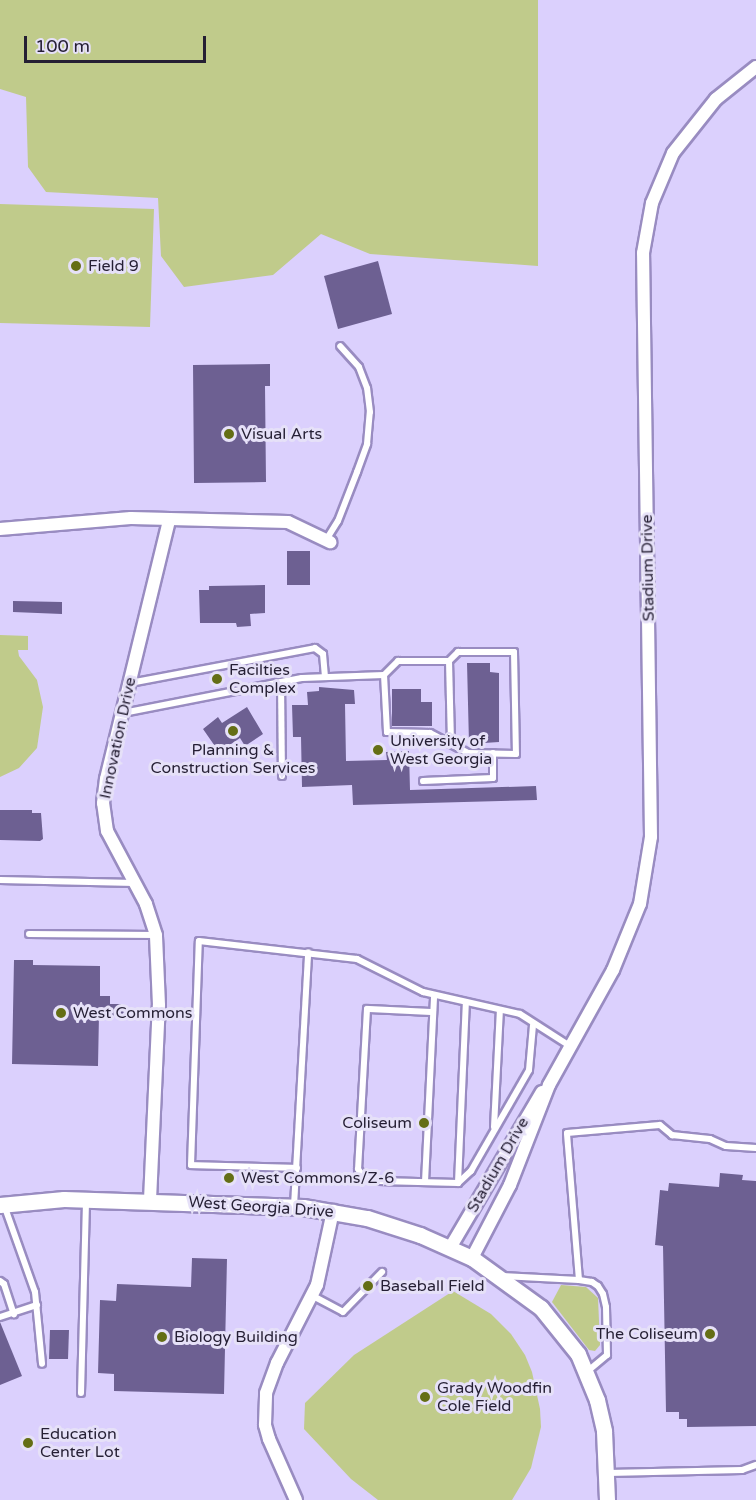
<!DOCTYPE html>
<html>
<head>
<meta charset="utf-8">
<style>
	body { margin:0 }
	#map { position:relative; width:756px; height:1500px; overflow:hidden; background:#dbd0fd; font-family:"Varela Round",sans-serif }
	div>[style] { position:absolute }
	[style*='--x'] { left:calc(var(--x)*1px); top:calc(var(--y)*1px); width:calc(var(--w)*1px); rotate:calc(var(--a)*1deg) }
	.green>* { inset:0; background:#c0cb8b }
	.building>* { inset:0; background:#6d6092 }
	.roads { filter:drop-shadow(2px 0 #998cc1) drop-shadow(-2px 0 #998cc1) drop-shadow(0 2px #998cc1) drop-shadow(0 -2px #998cc1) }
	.service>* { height:6px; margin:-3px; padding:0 3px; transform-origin:3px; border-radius:3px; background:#fff }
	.minor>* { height:12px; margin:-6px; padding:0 6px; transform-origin:6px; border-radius:6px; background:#fff }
	.tertiary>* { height:15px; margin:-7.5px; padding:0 7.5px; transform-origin:7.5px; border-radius:7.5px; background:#fff }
	.dots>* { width:16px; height:16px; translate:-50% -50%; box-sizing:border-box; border:3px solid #e6e1f8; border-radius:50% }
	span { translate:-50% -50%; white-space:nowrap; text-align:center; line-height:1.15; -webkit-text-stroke:6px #e6e1f8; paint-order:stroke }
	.poi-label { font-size:16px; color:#251f34 }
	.left { translate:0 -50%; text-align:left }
	.right { translate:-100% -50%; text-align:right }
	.street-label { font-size:16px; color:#251f34 }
	.scale { position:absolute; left:24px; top:36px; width:182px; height:27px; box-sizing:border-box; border:3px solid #251f34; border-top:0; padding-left:8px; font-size:18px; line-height:21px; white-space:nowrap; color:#251f34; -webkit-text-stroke:4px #e6e1f8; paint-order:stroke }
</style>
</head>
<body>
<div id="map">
	<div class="green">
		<i style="clip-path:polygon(0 0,538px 0,538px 266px,370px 254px,321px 234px,273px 275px,184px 287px,161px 256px,158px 198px,46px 192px,28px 167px,26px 97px,0 89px)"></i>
		<i style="clip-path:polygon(0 204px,154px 209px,150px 327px,0 323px)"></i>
		<i style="clip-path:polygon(0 635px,28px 636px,28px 650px,18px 650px,19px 656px,37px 680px,43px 707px,37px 748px,19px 768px,0 777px)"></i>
		<i style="clip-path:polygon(561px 1285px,586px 1287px,598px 1298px,600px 1345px,595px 1351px,589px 1350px,552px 1302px)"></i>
		<i style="clip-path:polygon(453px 1291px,491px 1314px,511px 1334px,525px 1355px,532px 1372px,540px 1409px,541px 1427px,531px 1468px,512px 1500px,378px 1500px,351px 1479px,304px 1429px,305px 1403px,354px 1355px)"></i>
	</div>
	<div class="building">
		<i style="clip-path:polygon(378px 261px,392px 314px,338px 329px,324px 276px)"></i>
		<i style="clip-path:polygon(270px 364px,270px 386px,265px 386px,266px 482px,194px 483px,193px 365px)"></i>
		<i style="clip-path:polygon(287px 551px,310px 551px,310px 585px,287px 585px)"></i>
		<i style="clip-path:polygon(265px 585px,265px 613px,250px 614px,251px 626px,237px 627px,236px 623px,200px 623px,199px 590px,209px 590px,209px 586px)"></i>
		<i style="clip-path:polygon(13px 601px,62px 602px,62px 614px,13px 612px)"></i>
		<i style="clip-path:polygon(467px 663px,490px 663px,490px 672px,499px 673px,499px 742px,469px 744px)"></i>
		<i style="clip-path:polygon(319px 687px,354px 690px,355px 704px,345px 704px,346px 761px,387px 760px,386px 752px,409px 751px,410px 790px,536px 786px,537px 800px,353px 805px,352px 785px,302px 787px,301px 737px,293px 737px,292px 705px,308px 705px,307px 692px,319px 691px)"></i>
		<i style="clip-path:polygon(392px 689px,421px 689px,421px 702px,432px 702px,432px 726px,392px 726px)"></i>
		<i style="clip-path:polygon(247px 707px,263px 734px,245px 746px,240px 738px,219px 752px,203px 729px,218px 717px,222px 723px)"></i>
		<i style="clip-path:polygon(0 810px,32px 810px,32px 813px,41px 813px,43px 839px,40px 841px,0 840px)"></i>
		<i style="clip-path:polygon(14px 960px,33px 960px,33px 965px,100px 966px,100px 996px,110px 996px,110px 1004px,121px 1004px,125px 1009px,122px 1016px,99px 1015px,98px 1066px,12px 1064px)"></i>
		<i style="clip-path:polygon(720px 1173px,743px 1175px,742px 1180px,756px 1181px,756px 1426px,687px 1427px,687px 1419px,679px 1419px,679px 1412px,666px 1412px,663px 1246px,655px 1245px,660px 1190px,668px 1191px,669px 1183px,719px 1187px)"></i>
		<i style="clip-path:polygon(192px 1258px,227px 1259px,224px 1394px,114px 1391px,114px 1374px,98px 1373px,100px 1300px,116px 1301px,117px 1284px,191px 1287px)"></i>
		<i style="clip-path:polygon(0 1322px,22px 1376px,0 1385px)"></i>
		<i style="clip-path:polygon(50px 1330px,69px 1330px,68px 1359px,49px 1359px)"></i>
	</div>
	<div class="roads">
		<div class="service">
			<i style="--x:326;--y:540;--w:22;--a:-58"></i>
			<i style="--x:338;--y:521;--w:53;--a:-68.8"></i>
			<i style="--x:357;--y:472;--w:30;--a:-70"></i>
			<i style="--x:367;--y:444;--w:32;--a:-85"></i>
			<i style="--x:370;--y:412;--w:24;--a:-97"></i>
			<i style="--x:367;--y:388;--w:22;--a:-111"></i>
			<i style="--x:359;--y:367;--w:28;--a:-132"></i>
			<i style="--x:449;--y:661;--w:83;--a:88.6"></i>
			<i style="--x:281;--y:682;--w:94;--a:89.4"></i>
			<i style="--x:130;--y:683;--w:188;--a:-10.7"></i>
			<i style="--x:315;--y:648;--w:10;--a:37"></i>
			<i style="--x:323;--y:654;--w:23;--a:85"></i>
			<i style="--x:123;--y:713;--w:182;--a:-11.1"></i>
			<i style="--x:302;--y:678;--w:82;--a:-2.1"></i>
			<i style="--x:384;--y:675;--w:20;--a:-45"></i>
			<i style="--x:398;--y:661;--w:51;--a:0"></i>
			<i style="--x:449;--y:661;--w:13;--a:-45"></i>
			<i style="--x:458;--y:652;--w:56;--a:0"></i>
			<i style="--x:514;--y:652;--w:102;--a:88.9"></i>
			<i style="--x:516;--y:754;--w:48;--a:-178.8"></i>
			<i style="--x:468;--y:753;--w:43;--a:-152.2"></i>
			<i style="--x:430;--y:733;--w:43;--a:-178.7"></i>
			<i style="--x:387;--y:732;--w:57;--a:-93"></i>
			<i style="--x:423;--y:781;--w:70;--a:-2.5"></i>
			<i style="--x:493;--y:778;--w:25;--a:-90"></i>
			<i style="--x:0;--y:880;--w:135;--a:1.3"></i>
			<i style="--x:29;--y:934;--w:127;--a:0.5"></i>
			<i style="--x:433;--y:1012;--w:66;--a:-177.4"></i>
			<i style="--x:367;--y:1009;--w:160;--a:93.2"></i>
			<i style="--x:358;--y:1169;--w:9;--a:54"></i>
			<i style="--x:363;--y:1176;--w:17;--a:17"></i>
			<i style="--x:379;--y:1181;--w:79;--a:1.5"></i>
			<i style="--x:458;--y:1183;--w:18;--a:-43"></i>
			<i style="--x:471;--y:1171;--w:116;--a:-60.1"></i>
			<i style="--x:529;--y:1070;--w:45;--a:-84.9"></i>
			<i style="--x:494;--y:1127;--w:117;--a:-87.1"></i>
			<i style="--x:297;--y:1168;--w:106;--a:-178.4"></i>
			<i style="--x:191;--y:1165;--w:224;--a:-88"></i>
			<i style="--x:199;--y:941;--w:159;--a:6.5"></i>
			<i style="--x:357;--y:959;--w:74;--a:26.6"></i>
			<i style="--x:423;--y:992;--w:99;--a:12.8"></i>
			<i style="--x:520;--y:1014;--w:59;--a:32.6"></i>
			<i style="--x:425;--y:1182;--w:187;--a:-87.2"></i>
			<i style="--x:458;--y:1183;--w:181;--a:-87.5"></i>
			<i style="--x:4;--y:1205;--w:92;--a:70.4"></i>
			<i style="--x:35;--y:1292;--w:72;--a:84.4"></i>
			<i style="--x:294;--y:1206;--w:254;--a:-86.8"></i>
			<i style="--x:502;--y:1276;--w:77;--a:3"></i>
			<i style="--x:579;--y:1280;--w:13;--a:9"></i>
			<i style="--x:592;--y:1282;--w:7;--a:34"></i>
			<i style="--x:598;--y:1286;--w:9;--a:58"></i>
			<i style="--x:603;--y:1294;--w:13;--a:77"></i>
			<i style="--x:606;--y:1307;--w:48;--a:88.8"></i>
			<i style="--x:607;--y:1355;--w:25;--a:140"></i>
			<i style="--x:579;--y:1280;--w:147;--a:-94.7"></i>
			<i style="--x:567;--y:1133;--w:93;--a:-4.9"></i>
			<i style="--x:660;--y:1125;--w:16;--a:40"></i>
			<i style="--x:672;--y:1135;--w:38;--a:6"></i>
			<i style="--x:710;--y:1139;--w:17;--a:24"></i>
			<i style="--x:726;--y:1146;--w:30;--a:4"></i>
			<i style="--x:0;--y:1281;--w:5;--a:37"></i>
			<i style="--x:4;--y:1284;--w:32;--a:72"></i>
			<i style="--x:313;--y:1296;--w:34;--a:28"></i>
			<i style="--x:343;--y:1312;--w:56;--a:-45.7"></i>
			<i style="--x:0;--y:1317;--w:39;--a:-18"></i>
			<i style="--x:81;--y:1393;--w:193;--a:-88.5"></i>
			<i style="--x:608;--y:1473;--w:134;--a:-1.3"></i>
			<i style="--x:742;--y:1470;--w:15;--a:-20"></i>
		</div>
		<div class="minor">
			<i style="--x:0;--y:529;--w:131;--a:-4.8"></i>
			<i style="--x:131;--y:518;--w:157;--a:1.5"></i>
			<i style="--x:288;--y:522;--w:47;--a:25.5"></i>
			<i style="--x:150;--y:1200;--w:195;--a:-87.4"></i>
			<i style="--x:159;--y:1005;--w:70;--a:-92.5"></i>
			<i style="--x:156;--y:935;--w:33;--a:-108"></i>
			<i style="--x:146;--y:904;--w:83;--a:-118.1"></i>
			<i style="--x:107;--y:831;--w:28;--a:-98"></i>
			<i style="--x:103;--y:803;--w:24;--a:-83"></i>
			<i style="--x:106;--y:779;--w:267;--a:-76.3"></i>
			<i style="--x:450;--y:1248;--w:181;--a:-59.5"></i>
			<i style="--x:472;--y:1258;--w:82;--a:-62.5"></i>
			<i style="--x:510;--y:1185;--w:107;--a:-68.7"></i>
			<i style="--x:549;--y:1085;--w:132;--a:-60.9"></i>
			<i style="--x:613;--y:970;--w:71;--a:-67.8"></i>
			<i style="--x:640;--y:904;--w:68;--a:-80.7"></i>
			<i style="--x:651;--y:837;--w:584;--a:-90.78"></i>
			<i style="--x:643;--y:253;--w:51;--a:-79.8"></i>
			<i style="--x:652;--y:203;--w:54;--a:-67.2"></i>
			<i style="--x:673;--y:153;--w:69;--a:-51.5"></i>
			<i style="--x:716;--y:99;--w:51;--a:-38.7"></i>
			<i style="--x:296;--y:1500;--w:67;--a:-113.9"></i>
			<i style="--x:269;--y:1439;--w:15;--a:-106"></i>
			<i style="--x:265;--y:1425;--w:32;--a:-88"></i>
			<i style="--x:266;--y:1393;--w:32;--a:-70"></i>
			<i style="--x:277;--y:1363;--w:88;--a:-62.9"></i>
			<i style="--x:317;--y:1285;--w:76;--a:-77.8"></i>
		</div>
		<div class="tertiary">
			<i style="--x:0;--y:1205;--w:64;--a:-5.4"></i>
			<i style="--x:64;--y:1199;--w:239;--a:1.9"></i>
			<i style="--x:303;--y:1207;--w:65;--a:9.8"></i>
			<i style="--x:367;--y:1218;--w:56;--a:17.8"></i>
			<i style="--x:420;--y:1235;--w:57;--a:23.9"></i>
			<i style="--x:472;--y:1258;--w:85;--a:35.9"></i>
			<i style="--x:541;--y:1308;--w:59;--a:51.2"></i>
			<i style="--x:578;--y:1354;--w:50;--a:67.6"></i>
			<i style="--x:597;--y:1400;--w:32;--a:77"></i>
			<i style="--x:604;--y:1431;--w:69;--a:87.5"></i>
		</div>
	</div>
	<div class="dots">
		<i style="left:76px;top:266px;background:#646e15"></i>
		<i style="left:229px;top:434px;background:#646e15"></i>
		<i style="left:217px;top:679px;background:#646e15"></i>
		<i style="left:233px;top:731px;background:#646e15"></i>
		<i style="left:378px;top:750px;background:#646e15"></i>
		<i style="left:61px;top:1013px;background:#646e15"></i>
		<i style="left:424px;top:1123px;background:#646e15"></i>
		<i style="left:229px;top:1178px;background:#646e15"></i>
		<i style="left:368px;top:1286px;background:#646e15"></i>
		<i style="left:710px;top:1334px;background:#646e15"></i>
		<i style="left:162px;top:1337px;background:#646e15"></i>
		<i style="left:425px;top:1397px;background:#646e15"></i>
		<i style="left:28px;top:1443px;background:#646e15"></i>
	</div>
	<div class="poi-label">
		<span class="left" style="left:88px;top:266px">Field 9</span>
		<span class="left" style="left:241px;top:434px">Visual Arts</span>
		<span class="left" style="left:229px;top:679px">Facilties<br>Complex</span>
		<span class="left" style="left:390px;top:750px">University of<br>West Georgia</span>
		<span style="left:233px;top:759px">Planning &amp;<br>Construction Services</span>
		<span class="left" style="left:73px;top:1013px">West Commons</span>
		<span class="right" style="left:412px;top:1123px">Coliseum</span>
		<span class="left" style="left:241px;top:1178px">West Commons/Z-6</span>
		<span class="left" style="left:380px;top:1286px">Baseball Field</span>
		<span class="right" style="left:698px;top:1334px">The Coliseum</span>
		<span class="left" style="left:174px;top:1337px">Biology Building</span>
		<span class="left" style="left:437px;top:1397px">Grady Woodfin<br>Cole Field</span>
		<span class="left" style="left:40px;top:1443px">Education<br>Center Lot</span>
	</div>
	<div class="street-label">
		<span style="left:648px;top:568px;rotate:-91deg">Stadium Drive</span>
		<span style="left:118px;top:738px;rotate:-78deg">Innovation Drive</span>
		<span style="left:498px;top:1165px;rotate:-60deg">Stadium Drive</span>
		<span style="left:261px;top:1207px;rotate:4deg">West Georgia Drive</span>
	</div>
	<div class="scale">100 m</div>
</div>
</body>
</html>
